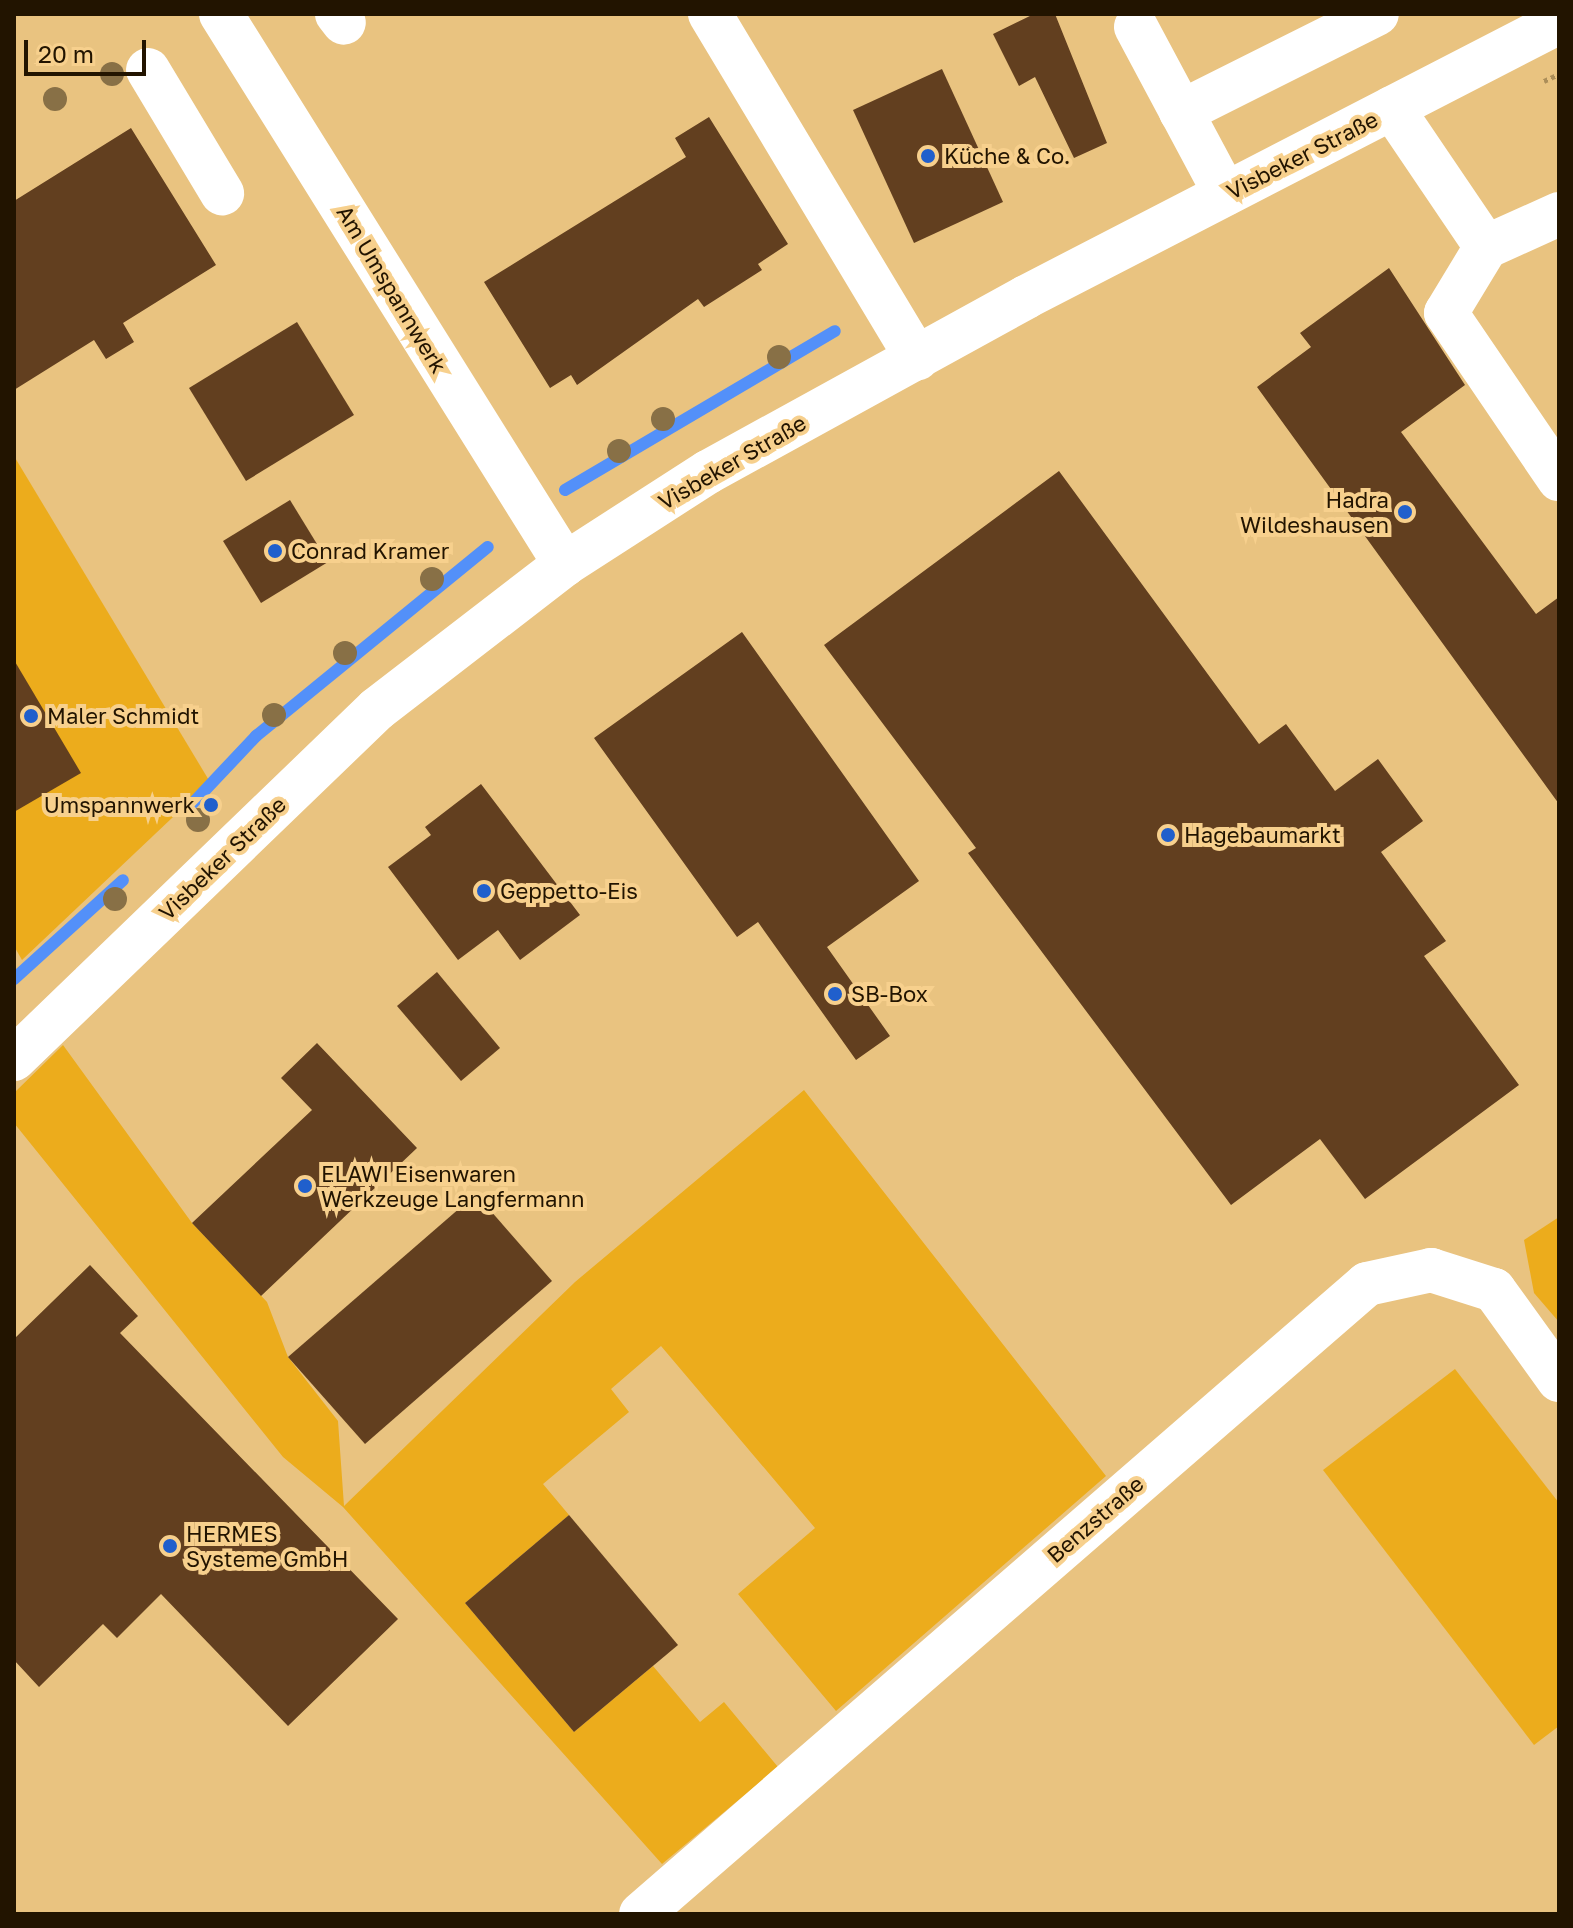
<!DOCTYPE html>
<html>
<head>
<meta charset="utf-8">
<style>
	body { margin:0 }
	#map { position:relative; width:1573px; height:1928px; overflow:hidden; background:#e9c380; font-family:"Golos Text",sans-serif }
	div>[style] { position:absolute }
	[style*='--x'] { left:calc(var(--x)*1px); top:calc(var(--y)*1px); width:calc(var(--w)*1px); rotate:calc(var(--a)*1deg) }
	.green>* { inset:0; background:#ecac1c }
	.stream>* { height:12px; margin:-6px; padding:0 6px; transform-origin:6px; border-radius:6px; background:#5390f9 }
	.building>* { inset:0; background:#623f1f }
	.path>* { height:5px; margin-top:-2.5px; transform-origin:0; background:repeating-linear-gradient(90deg,#ac8e59 0 4px,transparent 0 8px) }
	.minor>* { height:44px; margin:-22px; padding:0 22px; transform-origin:22px; border-radius:22px; background:#fff }
	.major>* { height:44px; margin:-22px; padding:0 22px; transform-origin:22px; border-radius:22px; background:#fff }
	.trees>* { width:24px; height:24px; margin:-12px; border-radius:50%; background:#887046 }
	.dots>* { width:22px; height:22px; translate:-50% -50%; box-sizing:border-box; border:4px solid #f7d08d; border-radius:50% }
	span { translate:-50% -50%; white-space:nowrap; text-align:center; line-height:1.15; -webkit-text-stroke:8px #f7d08d; paint-order:stroke }
	.street-label { font-size:22px; color:#221400 }
	.poi-label { font-size:22px; color:#221400 }
	.left { translate:0 -50%; text-align:left }
	.right { translate:-100% -50%; text-align:right }
	.frame { position:absolute; inset:0; border:16px solid #221400; pointer-events:none }
	.scale { position:absolute; left:24px; top:40px; width:122px; height:36px; box-sizing:border-box; border:4px solid #221400; border-top:0; padding-left:10px; font-size:24px; line-height:28px; white-space:nowrap; color:#221400; -webkit-text-stroke:6px #f7d08d; paint-order:stroke }
</style>
</head>
<body>
<div id="map">
	<div class="green">
		<i style="clip-path:polygon(14px 456px,210px 782px,22px 960px,14px 946px)"></i>
		<i style="clip-path:polygon(63px 1045px,192px 1223px,267px 1302px,288px 1357px,338px 1421px,344px 1506px,575px 1282px,804px 1090px,1106px 1476px,836px 1711px,738px 1594px,815px 1528px,661px 1346px,611px 1389px,629px 1412px,543px 1484px,569px 1515px,465px 1603px,574px 1732px,653px 1666px,700px 1722px,724px 1702px,778px 1767px,662px 1864px,343px 1507px,283px 1457px,14px 1123px,14px 1093px)"></i>
		<i style="clip-path:polygon(1559px 1217px,1559px 1322px,1534px 1293px,1524px 1240px)"></i>
		<i style="clip-path:polygon(1455px 1369px,1559px 1503px,1559px 1726px,1534px 1745px,1323px 1470px)"></i>
	</div>
	<div class="stream">
		<i style="--x:565;--y:490;--w:313;--a:-30.5"></i>
		<i style="--x:192;--y:804;--w:93;--a:-46.7"></i>
		<i style="--x:256;--y:736;--w:299;--a:-39.2"></i>
		<i style="--x:14;--y:979;--w:147;--a:-42.2"></i>
	</div>
	<div class="building">
		<i style="clip-path:polygon(1034px 14px,1055px 14px,1107px 143px,1074px 158px,1035px 77px,1019px 86px,993px 34px)"></i>
		<i style="clip-path:polygon(942px 69px,1003px 202px,914px 243px,853px 110px)"></i>
		<i style="clip-path:polygon(709px 117px,788px 244px,758px 264px,762px 270px,704px 307px,698px 299px,577px 385px,571px 375px,550px 388px,484px 282px,686px 157px,675px 138px)"></i>
		<i style="clip-path:polygon(131px 128px,216px 265px,123px 323px,134px 342px,106px 359px,94px 340px,14px 390px,14px 201px)"></i>
		<i style="clip-path:polygon(1389px 268px,1465px 385px,1401px 432px,1536px 614px,1559px 597px,1559px 804px,1257px 387px,1311px 347px,1300px 333px)"></i>
		<i style="clip-path:polygon(297px 322px,354px 415px,246px 481px,189px 388px)"></i>
		<i style="clip-path:polygon(1059px 471px,1259px 744px,1286px 724px,1335px 791px,1378px 759px,1423px 821px,1381px 852px,1446px 941px,1424px 956px,1519px 1085px,1365px 1199px,1320px 1139px,1231px 1205px,968px 853px,976px 848px,824px 645px)"></i>
		<i style="clip-path:polygon(290px 500px,328px 562px,261px 603px,223px 541px)"></i>
		<i style="clip-path:polygon(742px 632px,919px 881px,827px 947px,890px 1036px,856px 1060px,758px 922px,737px 937px,594px 738px)"></i>
		<i style="clip-path:polygon(14px 660px,81px 773px,14px 812px)"></i>
		<i style="clip-path:polygon(481px 784px,580px 915px,520px 960px,498px 930px,458px 960px,388px 867px,431px 835px,425px 827px)"></i>
		<i style="clip-path:polygon(437px 972px,500px 1048px,461px 1081px,397px 1006px)"></i>
		<i style="clip-path:polygon(317px 1043px,417px 1148px,261px 1296px,192px 1223px,312px 1110px,281px 1078px)"></i>
		<i style="clip-path:polygon(476px 1194px,552px 1281px,365px 1444px,288px 1357px)"></i>
		<i style="clip-path:polygon(90px 1265px,138px 1316px,120px 1333px,398px 1619px,288px 1726px,161px 1594px,117px 1638px,103px 1624px,39px 1687px,14px 1660px,14px 1339px)"></i>
		<i style="clip-path:polygon(569px 1515px,678px 1645px,574px 1732px,465px 1603px)"></i>
	</div>
	<div class="path">
		<i style="--x:1544;--y:81;--w:17;--a:-25"></i>
	</div>
	<div class="minor">
		<i style="--x:221;--y:14;--w:649;--a:57.98"></i>
		<i style="--x:337;--y:14;--w:11;--a:52"></i>
		<i style="--x:710;--y:14;--w:402;--a:59"></i>
		<i style="--x:1136;--y:27;--w:189;--a:61.9"></i>
		<i style="--x:148;--y:70;--w:144;--a:59"></i>
		<i style="--x:1392;--y:108;--w:168;--a:55.9"></i>
		<i style="--x:1181;--y:112;--w:219;--a:-26.6"></i>
		<i style="--x:1559;--y:214;--w:80;--a:155.7"></i>
		<i style="--x:1486;--y:247;--w:77;--a:121.2"></i>
		<i style="--x:1446;--y:313;--w:201;--a:55.8"></i>
		<i style="--x:641;--y:1914;--w:961;--a:-40.95"></i>
		<i style="--x:1367;--y:1284;--w:66;--a:-12.3"></i>
		<i style="--x:1431;--y:1270;--w:66;--a:17.6"></i>
		<i style="--x:1494;--y:1290;--w:111;--a:54.2"></i>
	</div>
	<div class="major">
		<i style="--x:14;--y:1059;--w:504;--a:-43.96"></i>
		<i style="--x:377;--y:709;--w:237;--a:-37.6"></i>
		<i style="--x:565;--y:564;--w:170;--a:-32.8"></i>
		<i style="--x:708;--y:472;--w:363;--a:-28.8"></i>
		<i style="--x:1026;--y:297;--w:600;--a:-27.29"></i>
	</div>
	<div class="trees">
		<i style="left:112px;top:74px"></i>
		<i style="left:55px;top:99px"></i>
		<i style="left:779px;top:357px"></i>
		<i style="left:663px;top:419px"></i>
		<i style="left:619px;top:451px"></i>
		<i style="left:432px;top:579px"></i>
		<i style="left:345px;top:653px"></i>
		<i style="left:274px;top:715px"></i>
		<i style="left:198px;top:820px"></i>
		<i style="left:115px;top:899px"></i>
	</div>
	<div class="dots">
		<i style="left:928px;top:156px;background:#205fcc"></i>
		<i style="left:1405px;top:512px;background:#205fcc"></i>
		<i style="left:275px;top:551px;background:#205fcc"></i>
		<i style="left:31px;top:716px;background:#205fcc"></i>
		<i style="left:211px;top:805px;background:#205fcc"></i>
		<i style="left:1168px;top:835px;background:#205fcc"></i>
		<i style="left:484px;top:891px;background:#205fcc"></i>
		<i style="left:835px;top:994px;background:#205fcc"></i>
		<i style="left:305px;top:1186px;background:#205fcc"></i>
		<i style="left:170px;top:1546px;background:#205fcc"></i>
	</div>
	<div class="street-label">
		<span style="left:1302px;top:155px;rotate:-27deg">Visbeker Straße</span>
		<span style="left:392px;top:289px;rotate:59deg">Am Umspannwerk</span>
		<span style="left:732px;top:462px;rotate:-30deg">Visbeker Straße</span>
		<span style="left:222px;top:858px;rotate:-44deg">Visbeker Straße</span>
		<span style="left:1095px;top:1519px;rotate:-41deg">Benzstraße</span>
	</div>
	<div class="poi-label">
		<span class="left" style="left:944px;top:156px">Küche &amp; Co.</span>
		<span class="right" style="left:1389px;top:512px">Hadra<br>Wildeshausen</span>
		<span class="left" style="left:291px;top:551px">Conrad Kramer</span>
		<span class="left" style="left:47px;top:716px">Maler Schmidt</span>
		<span class="right" style="left:195px;top:805px">Umspannwerk</span>
		<span class="left" style="left:1184px;top:835px">Hagebaumarkt</span>
		<span class="left" style="left:500px;top:891px">Geppetto-Eis</span>
		<span class="left" style="left:851px;top:994px">SB-Box</span>
		<span class="left" style="left:321px;top:1186px">ELAWI Eisenwaren<br>Werkzeuge Langfermann</span>
		<span class="left" style="left:186px;top:1546px">HERMES<br>Systeme GmbH</span>
	</div>
	<div class="frame"></div>
	<div class="scale">20 m</div>
</div>
</body>
</html>
